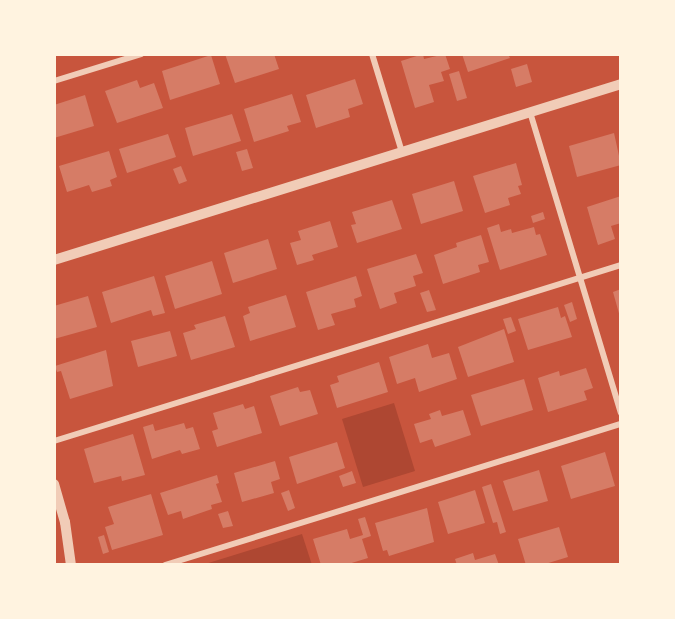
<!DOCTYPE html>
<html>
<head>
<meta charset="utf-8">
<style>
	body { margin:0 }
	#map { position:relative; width:675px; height:619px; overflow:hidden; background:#c8553d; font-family:"PT Sans",sans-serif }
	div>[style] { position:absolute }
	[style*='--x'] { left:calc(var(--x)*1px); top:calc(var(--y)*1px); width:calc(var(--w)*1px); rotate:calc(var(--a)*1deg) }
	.green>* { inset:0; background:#ae4732 }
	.building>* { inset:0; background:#d67c66 }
	.minor>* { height:6px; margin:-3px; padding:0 3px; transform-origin:3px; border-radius:3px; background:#f1ccb7 }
	.tertiary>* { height:10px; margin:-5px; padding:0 5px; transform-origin:5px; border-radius:5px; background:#f1ccb7 }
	span { translate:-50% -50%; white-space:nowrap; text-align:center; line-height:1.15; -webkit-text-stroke:6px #fff3e0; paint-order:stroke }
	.frame { position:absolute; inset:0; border:56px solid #fff3e0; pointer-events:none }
</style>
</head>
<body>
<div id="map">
	<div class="green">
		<i style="clip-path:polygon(394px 403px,415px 471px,363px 487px,342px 419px)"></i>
		<i style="clip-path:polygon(302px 534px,312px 565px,202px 565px)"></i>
	</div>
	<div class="building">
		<i style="clip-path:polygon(225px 54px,274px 54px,279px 69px,235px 83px)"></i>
		<i style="clip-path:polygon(423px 54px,424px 59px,445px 54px,450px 69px,441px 72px,444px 81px,429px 85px,434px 102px,415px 108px,401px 61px)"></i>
		<i style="clip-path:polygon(462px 54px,508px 54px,510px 58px,468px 72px)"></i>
		<i style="clip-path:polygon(211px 55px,220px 84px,170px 100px,162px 71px)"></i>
		<i style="clip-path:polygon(527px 64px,532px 82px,516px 87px,511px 69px)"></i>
		<i style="clip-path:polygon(459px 71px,467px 98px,457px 101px,449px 74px)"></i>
		<i style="clip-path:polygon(355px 79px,363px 104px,348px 109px,350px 117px,316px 128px,306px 95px)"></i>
		<i style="clip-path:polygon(137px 80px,140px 88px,154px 83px,163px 108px,117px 123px,105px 91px)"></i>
		<i style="clip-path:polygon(292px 94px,301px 122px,287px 126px,289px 131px,254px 142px,244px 109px)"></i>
		<i style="clip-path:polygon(85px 95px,94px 126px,54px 138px,54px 105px)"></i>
		<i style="clip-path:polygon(232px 114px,241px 141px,193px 156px,185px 128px)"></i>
		<i style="clip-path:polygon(614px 133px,621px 165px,577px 177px,569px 146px)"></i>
		<i style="clip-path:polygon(168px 134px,176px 157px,127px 173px,119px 149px)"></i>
		<i style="clip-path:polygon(247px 149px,253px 168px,242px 171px,236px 152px)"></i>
		<i style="clip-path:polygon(109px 151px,117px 177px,110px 180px,112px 186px,92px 192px,89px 185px,67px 192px,59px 166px)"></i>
		<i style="clip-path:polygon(516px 163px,522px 185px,518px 186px,521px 194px,508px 198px,510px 205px,485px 213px,473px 176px)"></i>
		<i style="clip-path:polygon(181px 166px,187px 181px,179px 184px,173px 169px)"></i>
		<i style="clip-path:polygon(454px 181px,463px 211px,421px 224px,412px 194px)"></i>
		<i style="clip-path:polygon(621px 196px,621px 223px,611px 226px,615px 239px,598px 245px,587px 207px)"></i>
		<i style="clip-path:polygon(392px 200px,402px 229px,357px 243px,351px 225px,356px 224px,352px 212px)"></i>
		<i style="clip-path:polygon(543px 212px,545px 219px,533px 223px,531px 216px)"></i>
		<i style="clip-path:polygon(330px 221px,338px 247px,312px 255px,314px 260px,297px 265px,290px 243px,301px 240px,298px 231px)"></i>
		<i style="clip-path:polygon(499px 224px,501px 232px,511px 229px,512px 233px,534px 227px,536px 235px,540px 234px,547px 255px,500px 270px,487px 228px)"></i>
		<i style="clip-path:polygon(481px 235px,489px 262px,478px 265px,480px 272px,443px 284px,434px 255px,457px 247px,456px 243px)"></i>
		<i style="clip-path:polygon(268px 239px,277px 269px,233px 283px,224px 253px)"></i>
		<i style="clip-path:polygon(416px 254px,423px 273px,413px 276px,416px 286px,394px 293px,397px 303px,380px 309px,367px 269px)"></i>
		<i style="clip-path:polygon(212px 261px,222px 294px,175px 309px,165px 276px)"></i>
		<i style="clip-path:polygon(154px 276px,165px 313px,153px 316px,151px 310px,111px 323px,102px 292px)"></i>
		<i style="clip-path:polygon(356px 276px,362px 296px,354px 299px,356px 307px,331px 314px,335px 325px,318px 330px,306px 292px)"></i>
		<i style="clip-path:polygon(621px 289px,621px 316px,620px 317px,613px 292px)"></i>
		<i style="clip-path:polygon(429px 290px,436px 310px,427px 312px,420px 293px)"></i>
		<i style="clip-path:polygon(286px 295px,296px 327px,250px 341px,243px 316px,250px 313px,248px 307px)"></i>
		<i style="clip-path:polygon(88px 296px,97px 327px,54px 339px,54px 306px)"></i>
		<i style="clip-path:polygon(572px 302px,577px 319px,570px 322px,564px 305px)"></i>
		<i style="clip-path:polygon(558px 307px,561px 318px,565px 316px,572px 337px,528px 350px,518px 319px)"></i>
		<i style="clip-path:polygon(225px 316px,235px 347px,191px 360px,183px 333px,196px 329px,194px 325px)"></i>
		<i style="clip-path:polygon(511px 317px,516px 331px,508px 334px,503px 319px)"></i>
		<i style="clip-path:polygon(504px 329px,514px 362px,468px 377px,458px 347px)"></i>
		<i style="clip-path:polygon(170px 331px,177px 356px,138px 367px,131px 341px)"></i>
		<i style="clip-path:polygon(428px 344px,432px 358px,449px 353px,457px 379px,419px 392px,415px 378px,397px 384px,389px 357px)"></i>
		<i style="clip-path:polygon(106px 350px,113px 386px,70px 399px,61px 371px,57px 372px,55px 366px)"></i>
		<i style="clip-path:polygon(379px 362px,388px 392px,337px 408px,330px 385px,339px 382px,337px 376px)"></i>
		<i style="clip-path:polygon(586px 368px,593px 388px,584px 391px,587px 400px,548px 412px,538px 378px,559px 371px,560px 376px)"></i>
		<i style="clip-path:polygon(524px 379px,533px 410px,481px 426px,471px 395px)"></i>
		<i style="clip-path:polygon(298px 387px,300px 392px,310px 390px,318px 414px,280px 426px,270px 396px)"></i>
		<i style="clip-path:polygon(243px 404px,245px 409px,254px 406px,262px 433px,217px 447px,212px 431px,218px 429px,213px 413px)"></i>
		<i style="clip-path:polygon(440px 410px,442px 416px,463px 410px,471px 435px,435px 447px,432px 439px,420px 443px,414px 424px,431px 419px,429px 414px)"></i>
		<i style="clip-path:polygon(184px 423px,186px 429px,193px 427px,200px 449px,182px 454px,180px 450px,152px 459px,143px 427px,153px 424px,155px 431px)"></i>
		<i style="clip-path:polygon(133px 434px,145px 475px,122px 481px,121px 476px,94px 483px,84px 449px)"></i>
		<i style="clip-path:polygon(337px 442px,345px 468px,297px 484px,289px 457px)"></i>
		<i style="clip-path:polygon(605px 452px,615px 486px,571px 499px,561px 466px)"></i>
		<i style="clip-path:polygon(275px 461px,280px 479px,271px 482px,274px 493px,242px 502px,234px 473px)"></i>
		<i style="clip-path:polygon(539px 470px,548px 501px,513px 511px,503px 481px)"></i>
		<i style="clip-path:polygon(352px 471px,356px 483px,343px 487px,339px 476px)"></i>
		<i style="clip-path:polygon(217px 475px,219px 483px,216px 484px,222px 502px,211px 505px,212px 509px,183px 519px,181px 511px,168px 515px,160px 493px)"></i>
		<i style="clip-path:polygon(491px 484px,506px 532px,500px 534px,497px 522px,493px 523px,482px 487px)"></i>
		<i style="clip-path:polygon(289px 490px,295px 508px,288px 511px,281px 493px)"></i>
		<i style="clip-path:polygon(475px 490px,485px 523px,448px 534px,438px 502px)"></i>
		<i style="clip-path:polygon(151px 494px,163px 535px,112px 550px,105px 527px,114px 524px,108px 507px)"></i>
		<i style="clip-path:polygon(427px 508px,434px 542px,389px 556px,387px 550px,383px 551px,375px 523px)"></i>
		<i style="clip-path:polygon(228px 511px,233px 526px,223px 528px,218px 514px)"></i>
		<i style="clip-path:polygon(365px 517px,371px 536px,362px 539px,368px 558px,345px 565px,321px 565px,313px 539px,347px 529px,350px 539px,363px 535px,358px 519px)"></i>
		<i style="clip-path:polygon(559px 527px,568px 557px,542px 565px,526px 565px,518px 539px)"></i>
		<i style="clip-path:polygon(104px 535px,109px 552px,103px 554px,98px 537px)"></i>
		<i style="clip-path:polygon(473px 553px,475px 560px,495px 554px,499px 565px,457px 565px,455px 559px)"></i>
	</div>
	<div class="minor">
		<i style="--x:372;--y:54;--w:102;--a:73"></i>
		<i style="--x:54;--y:81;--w:91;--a:-17.2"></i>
		<i style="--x:530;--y:112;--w:314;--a:73.2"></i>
		<i style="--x:54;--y:441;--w:594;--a:-17.24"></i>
		<i style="--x:165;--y:565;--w:477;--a:-17.2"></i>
	</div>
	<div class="tertiary">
		<i style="--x:54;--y:260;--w:594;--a:-17.24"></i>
		<i style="--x:54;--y:484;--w:40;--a:74"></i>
		<i style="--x:65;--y:522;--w:43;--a:82.1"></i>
	</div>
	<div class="frame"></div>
</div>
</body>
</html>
